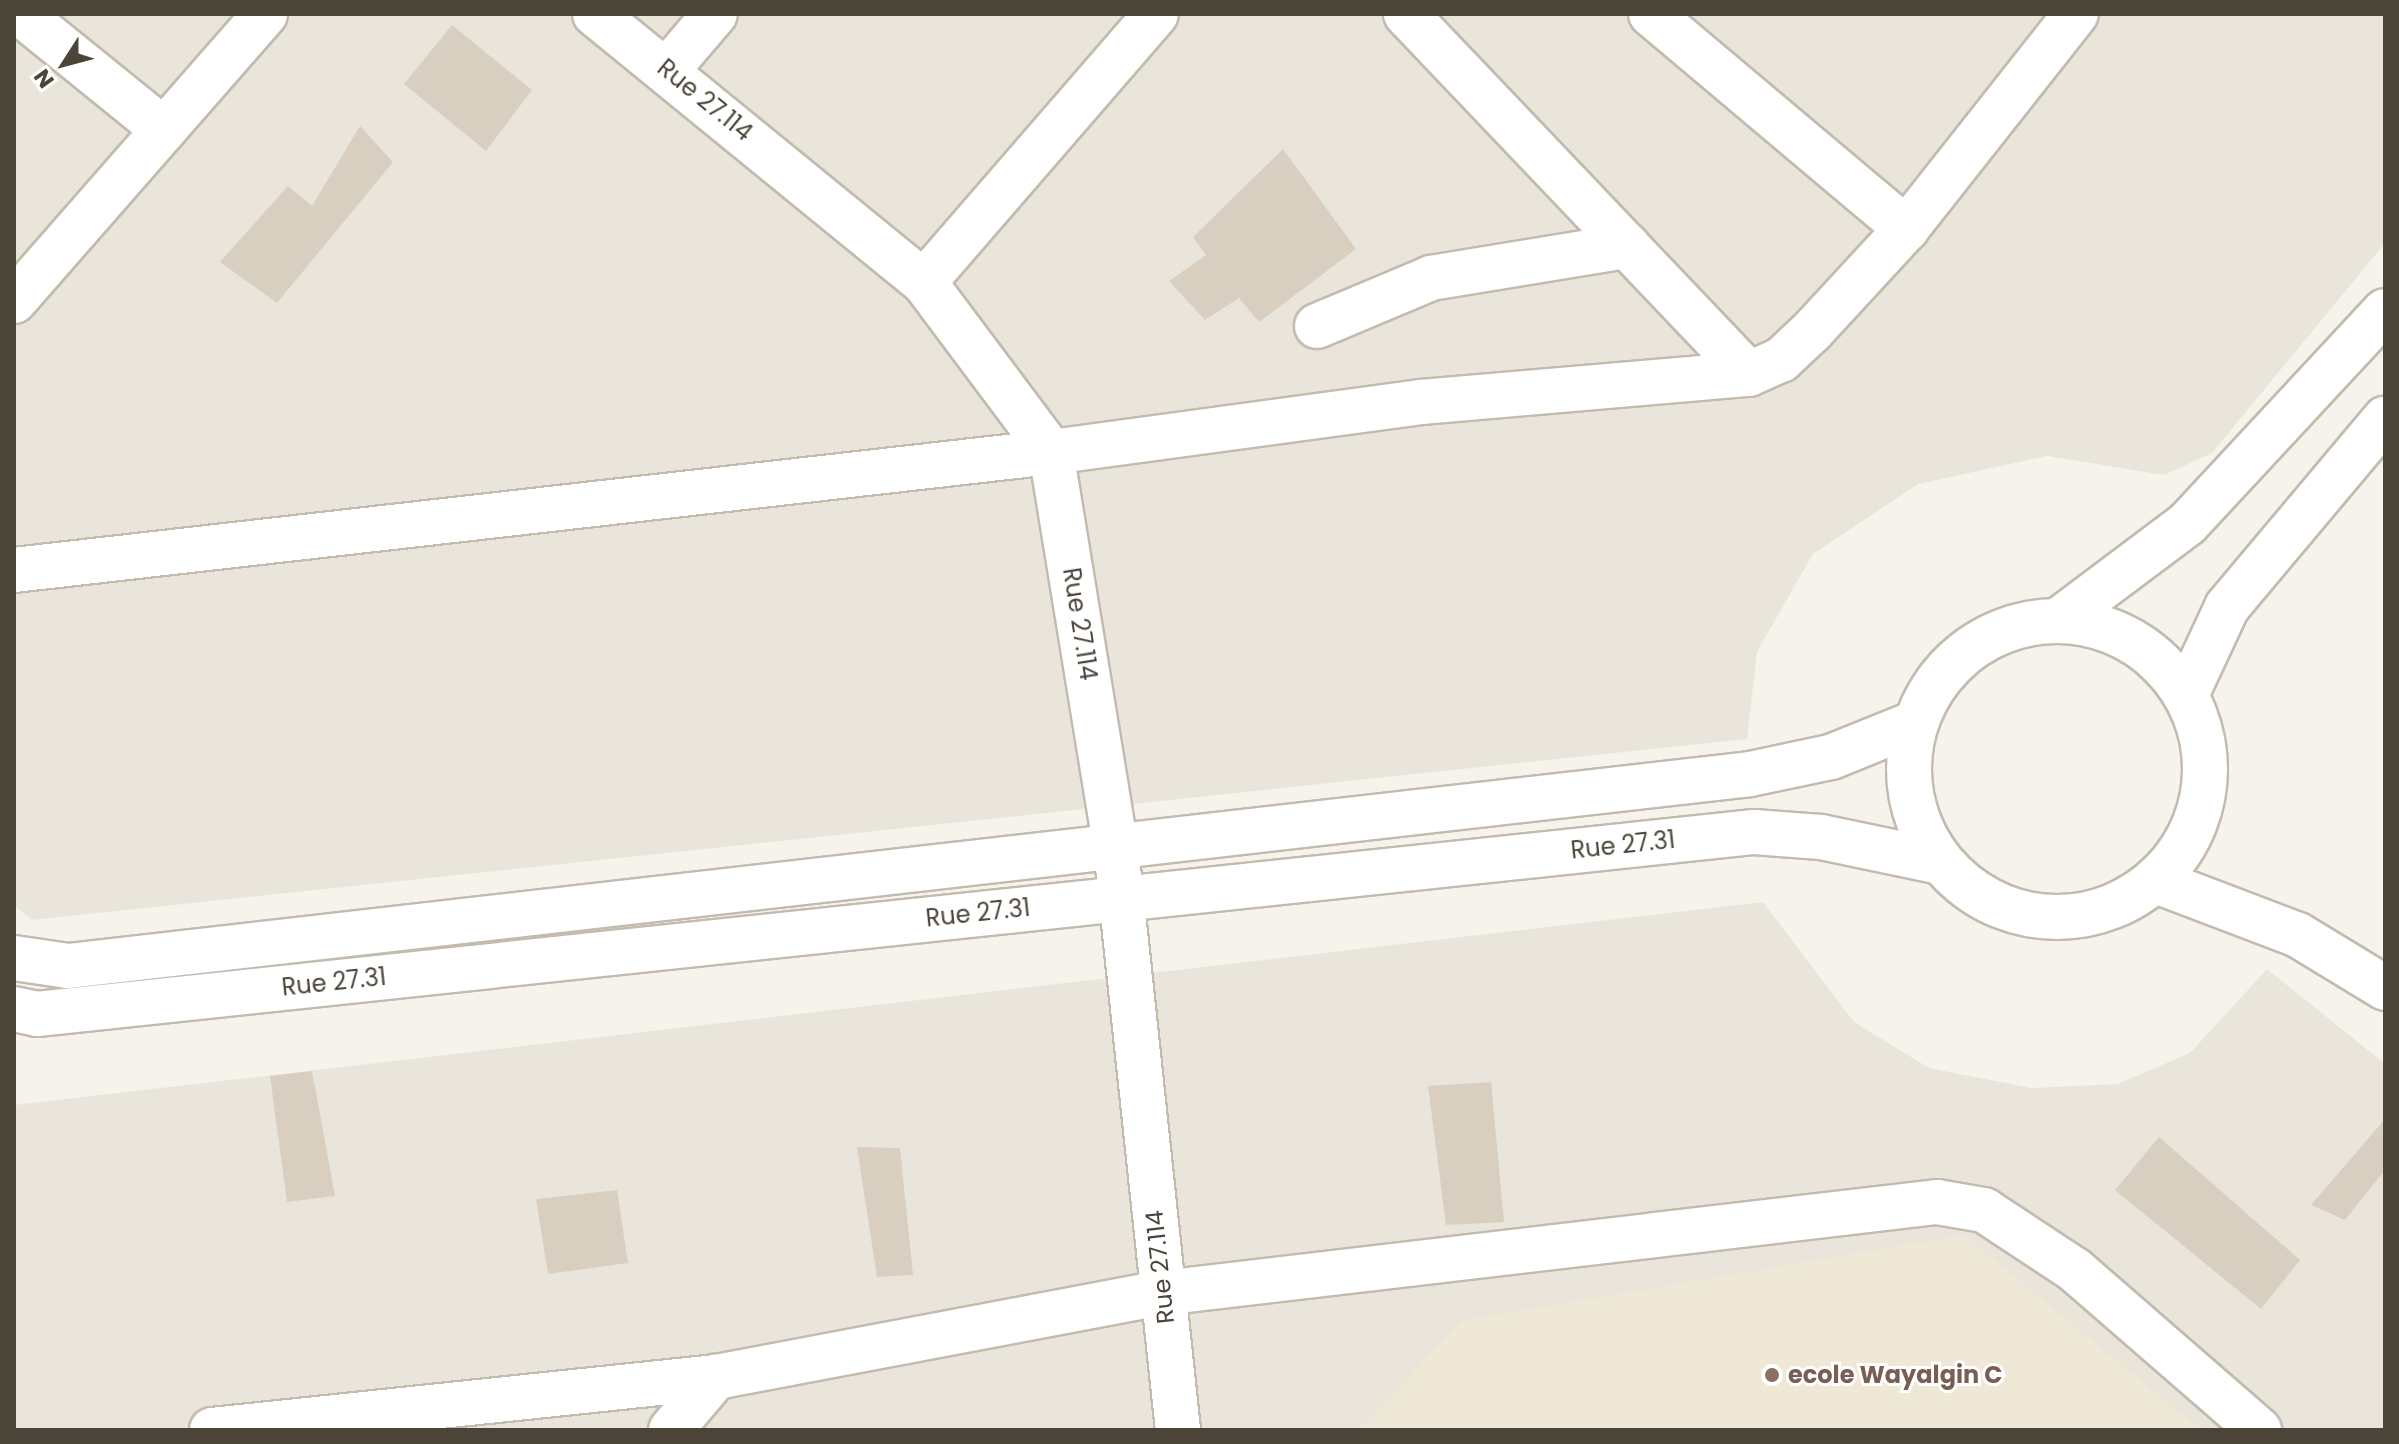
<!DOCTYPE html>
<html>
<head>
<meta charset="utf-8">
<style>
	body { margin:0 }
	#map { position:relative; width:2399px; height:1444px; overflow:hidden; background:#f6f3ec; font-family:Poppins,sans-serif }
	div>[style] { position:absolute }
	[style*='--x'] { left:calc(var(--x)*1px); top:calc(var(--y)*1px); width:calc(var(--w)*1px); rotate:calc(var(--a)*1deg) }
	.residential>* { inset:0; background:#eae5da }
	.education>* { inset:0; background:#efe8d6 }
	.building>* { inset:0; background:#d8cfc1 }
	.roads { filter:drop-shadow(2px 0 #c2bbae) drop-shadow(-2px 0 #c2bbae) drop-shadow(0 2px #c2bbae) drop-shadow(0 -2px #c2bbae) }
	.minor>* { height:44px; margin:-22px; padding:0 22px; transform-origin:22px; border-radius:22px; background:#fff }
	.tertiary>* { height:44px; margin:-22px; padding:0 22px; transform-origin:22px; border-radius:22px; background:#fff }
	.tertiary>.ring { margin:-22px; padding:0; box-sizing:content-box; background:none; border:44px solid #fff; border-radius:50% }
	.dots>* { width:22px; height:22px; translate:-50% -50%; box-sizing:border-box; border:4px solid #fff; border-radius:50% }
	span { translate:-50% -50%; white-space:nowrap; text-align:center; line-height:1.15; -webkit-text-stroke:6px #fff; paint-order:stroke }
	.street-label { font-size:24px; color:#4b4439 }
	.education-label { font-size:24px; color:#785e54; font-weight:700 }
	.left { translate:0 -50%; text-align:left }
	.frame { position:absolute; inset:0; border:16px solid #4b4439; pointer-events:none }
	.north { position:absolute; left:24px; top:24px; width:80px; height:80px; -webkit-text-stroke:6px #fff; paint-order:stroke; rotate:234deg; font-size:22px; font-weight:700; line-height:32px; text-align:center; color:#4b4439 }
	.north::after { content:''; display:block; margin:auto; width:28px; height:36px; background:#4b4439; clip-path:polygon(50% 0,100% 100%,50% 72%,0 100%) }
</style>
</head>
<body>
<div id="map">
	<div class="residential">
		<i style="clip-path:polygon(14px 14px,2385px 14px,2385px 243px,2212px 453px,2164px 475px,2047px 456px,1918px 484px,1813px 554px,1757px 652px,1747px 739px,32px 920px,14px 905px)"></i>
		<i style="clip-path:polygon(1763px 902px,1854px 1022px,1929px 1068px,2031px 1088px,2118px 1084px,2190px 1053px,2267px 969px,2385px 1064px,2385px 1430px,14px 1430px,14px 1105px)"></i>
	</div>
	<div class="education">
		<i style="clip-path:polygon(1964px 1235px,2200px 1430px,1360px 1430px,1461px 1321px)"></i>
	</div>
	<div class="building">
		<i style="clip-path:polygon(452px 25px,532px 90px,486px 151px,404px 84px)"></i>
		<i style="clip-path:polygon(360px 126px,393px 162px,277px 303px,220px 262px,288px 186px,312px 206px)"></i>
		<i style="clip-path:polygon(1283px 149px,1356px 249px,1259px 322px,1239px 298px,1205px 320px,1169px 281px,1206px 255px,1193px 237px)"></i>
		<i style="clip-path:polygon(312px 1071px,335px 1196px,287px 1202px,270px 1076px)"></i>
		<i style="clip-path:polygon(1491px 1082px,1504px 1222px,1446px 1225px,1428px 1086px)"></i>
		<i style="clip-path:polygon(2385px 1119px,2385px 1170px,2345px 1220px,2311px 1205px)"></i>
		<i style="clip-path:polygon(2159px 1137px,2300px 1260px,2261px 1309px,2115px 1190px)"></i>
		<i style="clip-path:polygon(857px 1147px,900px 1148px,913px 1275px,877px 1277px)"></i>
		<i style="clip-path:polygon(617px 1190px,628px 1263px,548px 1274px,536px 1199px)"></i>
	</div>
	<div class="roads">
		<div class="minor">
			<i style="--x:21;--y:14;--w:184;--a:39"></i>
			<i style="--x:595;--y:14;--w:424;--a:39.2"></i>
			<i style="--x:924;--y:282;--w:212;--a:53.2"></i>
			<i style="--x:1051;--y:452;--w:401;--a:80.7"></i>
			<i style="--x:1116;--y:848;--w:585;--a:83.92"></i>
			<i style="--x:1406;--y:14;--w:497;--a:46.4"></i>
			<i style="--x:1651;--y:14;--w:334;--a:40.1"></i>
			<i style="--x:668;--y:69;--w:72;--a:-49.5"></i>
			<i style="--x:924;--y:282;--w:354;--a:-49.1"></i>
			<i style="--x:14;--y:301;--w:381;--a:-48.8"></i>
			<i style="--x:1317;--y:326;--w:124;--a:-22.8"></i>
			<i style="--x:1431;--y:278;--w:199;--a:-9.3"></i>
			<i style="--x:14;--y:570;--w:1044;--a:-6.49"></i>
			<i style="--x:1051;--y:452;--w:373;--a:-7.7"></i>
			<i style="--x:1421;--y:402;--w:329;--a:-4.9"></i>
			<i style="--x:1749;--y:374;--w:35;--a:-24"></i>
			<i style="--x:1781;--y:360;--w:42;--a:-43.1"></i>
			<i style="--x:1812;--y:331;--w:139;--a:-47.3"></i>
			<i style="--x:1906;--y:229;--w:274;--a:-51.7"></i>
			<i style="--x:2156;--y:881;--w:152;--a:20.8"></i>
			<i style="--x:2298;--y:935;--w:102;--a:31.3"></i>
			<i style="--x:212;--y:1430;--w:507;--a:-6"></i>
			<i style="--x:716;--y:1377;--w:454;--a:-10.7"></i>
			<i style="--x:1162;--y:1293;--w:780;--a:-6.7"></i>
			<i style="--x:1937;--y:1202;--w:48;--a:9.7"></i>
			<i style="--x:1984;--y:1210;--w:109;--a:33.4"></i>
			<i style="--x:2075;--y:1270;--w:244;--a:41"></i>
			<i style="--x:671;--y:1430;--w:70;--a:-49.7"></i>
		</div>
		<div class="tertiary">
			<i style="--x:2059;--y:620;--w:161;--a:-36.9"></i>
			<i style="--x:2188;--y:523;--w:289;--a:-47.1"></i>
			<i class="ring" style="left:1909px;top:621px;width:252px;height:252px"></i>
			<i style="--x:2186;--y:695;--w:97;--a:-65"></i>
			<i style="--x:2227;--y:607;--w:246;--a:-50"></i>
			<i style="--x:14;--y:958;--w:55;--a:8.4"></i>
			<i style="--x:68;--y:966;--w:1693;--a:-6.51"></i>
			<i style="--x:1750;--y:774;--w:83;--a:-11.9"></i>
			<i style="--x:1831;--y:757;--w:91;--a:-22"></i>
			<i style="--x:14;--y:1009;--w:24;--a:12"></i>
			<i style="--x:37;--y:1014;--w:1727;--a:-6.05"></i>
			<i style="--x:1754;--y:832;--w:67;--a:4.3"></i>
			<i style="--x:1821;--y:837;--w:123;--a:11.8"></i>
		</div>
	</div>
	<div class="dots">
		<i style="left:1772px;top:1375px;background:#8d6e63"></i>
	</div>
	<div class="street-label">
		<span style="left:705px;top:100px;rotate:39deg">Rue 27.114</span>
		<span style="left:1080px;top:624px;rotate:81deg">Rue 27.114</span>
		<span style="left:1623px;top:845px;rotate:-6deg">Rue 27.31</span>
		<span style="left:978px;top:913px;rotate:-6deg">Rue 27.31</span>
		<span style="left:334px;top:982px;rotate:-6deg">Rue 27.31</span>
		<span style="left:1160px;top:1267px;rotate:-96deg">Rue 27.114</span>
	</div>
	<div class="education-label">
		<span class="left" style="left:1788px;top:1375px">ecole Wayalgin C</span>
	</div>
	<div class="frame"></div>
	<div class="north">N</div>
</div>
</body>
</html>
